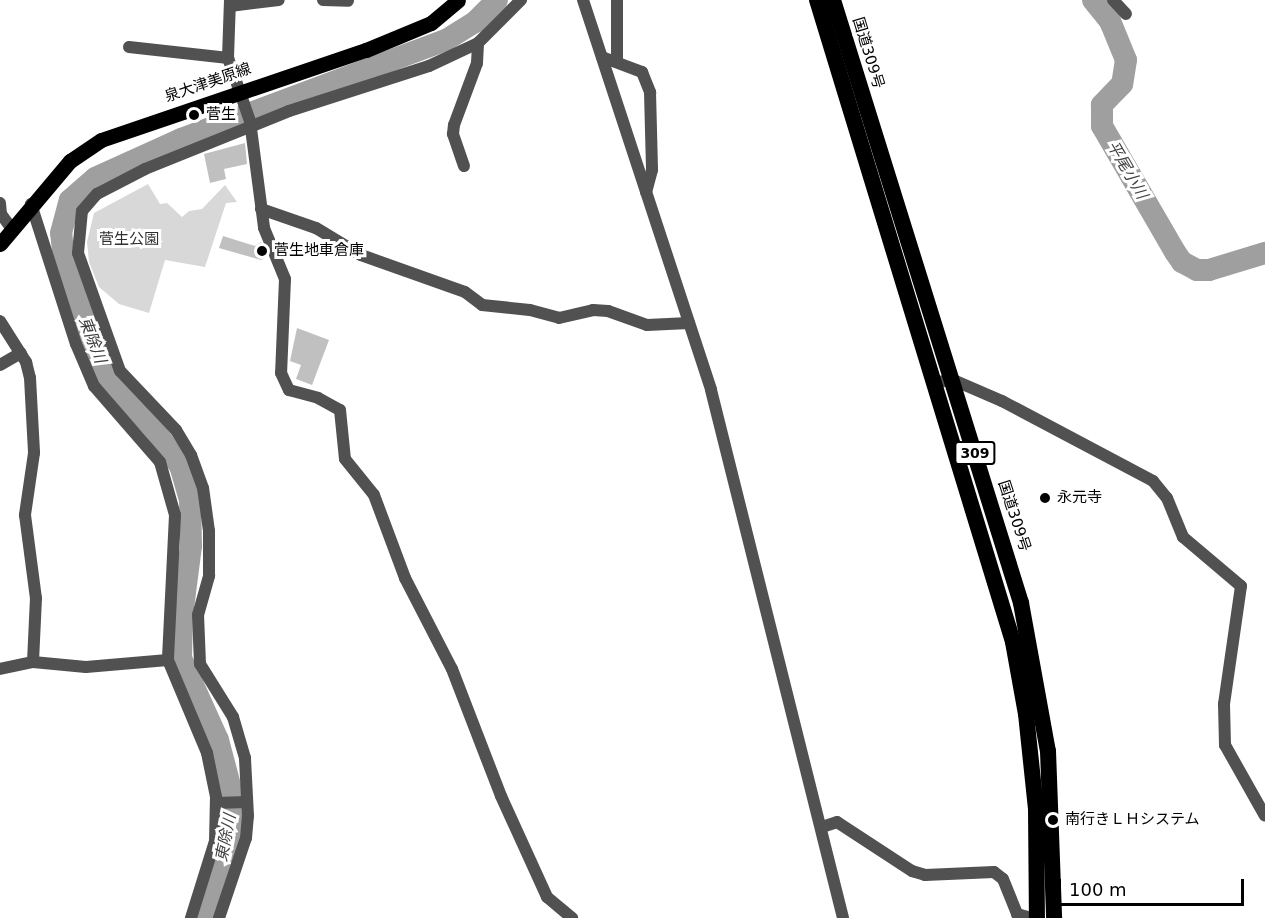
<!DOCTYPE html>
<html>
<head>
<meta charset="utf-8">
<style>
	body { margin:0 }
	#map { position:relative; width:1265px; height:918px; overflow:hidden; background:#fff; font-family:"DejaVu Sans","Noto Sans JP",sans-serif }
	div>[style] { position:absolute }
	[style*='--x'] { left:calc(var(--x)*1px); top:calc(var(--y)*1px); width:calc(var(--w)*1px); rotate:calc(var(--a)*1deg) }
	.green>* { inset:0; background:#d8d8d8 }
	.river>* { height:22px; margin:-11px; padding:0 11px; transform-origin:11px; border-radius:11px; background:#9f9f9f }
	.building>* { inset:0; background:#c0c0c0 }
	.minor>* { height:12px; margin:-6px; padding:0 6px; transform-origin:6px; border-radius:6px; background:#515151 }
	.primary>* { height:15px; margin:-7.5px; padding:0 7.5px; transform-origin:7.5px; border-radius:7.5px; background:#000 }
	.trunk>* { height:16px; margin:-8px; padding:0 8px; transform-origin:8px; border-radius:8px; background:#000 }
	.dots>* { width:16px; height:16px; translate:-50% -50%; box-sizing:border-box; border:3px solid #fff; border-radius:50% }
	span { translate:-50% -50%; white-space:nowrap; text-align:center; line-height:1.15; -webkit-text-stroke:6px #fff; paint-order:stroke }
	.shield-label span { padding:2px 4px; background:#fff; border:2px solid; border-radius:4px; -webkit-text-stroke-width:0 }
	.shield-label { font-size:14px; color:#000; font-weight:700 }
	.street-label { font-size:15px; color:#000 }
	.poi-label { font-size:15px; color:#000 }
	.left { translate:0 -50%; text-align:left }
	.park-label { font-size:15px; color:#2f2f2f }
	.water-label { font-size:16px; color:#404040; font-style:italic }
	.scale { position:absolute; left:1058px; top:879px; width:186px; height:27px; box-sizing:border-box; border:3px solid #000; border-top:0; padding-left:8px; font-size:18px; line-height:21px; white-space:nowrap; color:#000; -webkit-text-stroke:4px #fff; paint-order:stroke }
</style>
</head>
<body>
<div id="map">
	<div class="green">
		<i style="clip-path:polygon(148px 184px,160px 204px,167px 203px,182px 217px,189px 211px,202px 209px,225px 185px,237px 202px,226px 203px,205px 267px,165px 260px,149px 313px,119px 304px,99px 287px,89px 262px,87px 242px,94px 213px)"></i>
	</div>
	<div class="river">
		<i style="--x:1093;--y:0;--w:27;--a:51"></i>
		<i style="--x:1110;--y:21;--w:42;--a:67.7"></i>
		<i style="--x:1126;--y:60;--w:24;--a:99"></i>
		<i style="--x:1122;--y:84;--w:29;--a:134"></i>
		<i style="--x:1102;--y:105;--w:21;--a:90"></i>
		<i style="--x:1102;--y:126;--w:146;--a:59.9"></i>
		<i style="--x:1175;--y:252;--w:12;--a:55"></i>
		<i style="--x:1182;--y:262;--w:17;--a:28"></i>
		<i style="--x:1197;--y:270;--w:12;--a:0"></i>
		<i style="--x:1209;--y:270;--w:59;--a:-16.9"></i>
		<i style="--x:206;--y:918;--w:80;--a:-73.4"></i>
		<i style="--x:229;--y:841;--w:28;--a:-84"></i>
		<i style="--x:232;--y:813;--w:24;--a:-92"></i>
		<i style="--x:231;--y:789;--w:51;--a:-104.9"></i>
		<i style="--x:218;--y:740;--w:90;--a:-114.3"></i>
		<i style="--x:181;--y:658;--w:42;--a:-88.6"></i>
		<i style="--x:182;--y:616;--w:71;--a:-82.7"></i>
		<i style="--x:191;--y:546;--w:46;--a:-91.2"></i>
		<i style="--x:190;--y:500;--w:35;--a:-106"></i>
		<i style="--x:180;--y:466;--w:45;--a:-125.1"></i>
		<i style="--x:154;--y:429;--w:67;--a:-133.2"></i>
		<i style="--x:108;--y:380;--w:52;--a:-112.6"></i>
		<i style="--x:88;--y:332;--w:76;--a:-108.4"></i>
		<i style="--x:64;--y:260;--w:27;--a:-96"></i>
		<i style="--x:61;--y:233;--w:34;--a:-75"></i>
		<i style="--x:70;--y:200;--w:33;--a:-41"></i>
		<i style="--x:95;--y:178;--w:94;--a:-24.4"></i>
		<i style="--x:181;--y:139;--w:283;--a:-20.5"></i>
		<i style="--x:446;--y:40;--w:34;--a:-32"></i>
		<i style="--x:475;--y:22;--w:31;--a:-45"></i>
	</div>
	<div class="building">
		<i style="clip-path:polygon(245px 143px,247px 164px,224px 169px,226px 179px,210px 183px,204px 154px)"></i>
		<i style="clip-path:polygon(223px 236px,255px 246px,261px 242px,267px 257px,261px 260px,219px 248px)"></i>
		<i style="clip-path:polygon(297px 328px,329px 340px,312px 385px,296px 379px,301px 365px,290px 361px)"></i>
	</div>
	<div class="minor">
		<i style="--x:230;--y:0;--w:58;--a:92"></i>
		<i style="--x:228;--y:58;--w:67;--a:70.8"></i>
		<i style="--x:250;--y:121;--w:108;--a:82.5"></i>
		<i style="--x:264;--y:228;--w:55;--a:67.6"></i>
		<i style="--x:285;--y:279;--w:94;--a:92.4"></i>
		<i style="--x:281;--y:373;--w:19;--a:65"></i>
		<i style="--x:289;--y:390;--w:30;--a:15"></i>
		<i style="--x:318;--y:398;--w:25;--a:29"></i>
		<i style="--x:340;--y:410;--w:49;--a:84.2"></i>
		<i style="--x:345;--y:459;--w:46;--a:51.1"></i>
		<i style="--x:374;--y:495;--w:89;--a:69.5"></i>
		<i style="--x:405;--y:578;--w:102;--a:62.7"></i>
		<i style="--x:452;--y:669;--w:136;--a:68.9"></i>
		<i style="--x:501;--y:796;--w:111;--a:65.5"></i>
		<i style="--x:547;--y:897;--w:33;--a:40"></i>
		<i style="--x:323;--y:0;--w:25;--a:2"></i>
		<i style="--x:583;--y:0;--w:410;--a:71.8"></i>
		<i style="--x:711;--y:390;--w:544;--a:75.96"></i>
		<i style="--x:1113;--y:0;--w:19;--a:47"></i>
		<i style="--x:230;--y:6;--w:49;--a:-7"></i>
		<i style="--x:129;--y:47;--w:100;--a:6.3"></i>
		<i style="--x:602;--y:57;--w:43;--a:20.6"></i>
		<i style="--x:642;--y:72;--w:22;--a:68"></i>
		<i style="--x:650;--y:92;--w:78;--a:88.5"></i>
		<i style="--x:652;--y:170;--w:23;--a:105"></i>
		<i style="--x:617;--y:61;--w:61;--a:-90"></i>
		<i style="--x:464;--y:166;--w:34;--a:-109"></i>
		<i style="--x:453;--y:134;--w:9;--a:-84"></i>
		<i style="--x:454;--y:125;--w:66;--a:-69.6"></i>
		<i style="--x:477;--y:63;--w:20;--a:-87"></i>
		<i style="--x:0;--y:203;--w:11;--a:85"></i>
		<i style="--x:1;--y:214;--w:19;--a:54"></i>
		<i style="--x:31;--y:204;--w:147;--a:72.2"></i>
		<i style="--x:76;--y:344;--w:46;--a:66.8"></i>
		<i style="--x:94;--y:386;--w:101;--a:49"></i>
		<i style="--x:160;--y:462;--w:55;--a:74.2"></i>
		<i style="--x:175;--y:515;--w:145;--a:92.8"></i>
		<i style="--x:168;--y:660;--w:101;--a:67.2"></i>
		<i style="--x:207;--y:753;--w:45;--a:78.4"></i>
		<i style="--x:216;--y:797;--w:44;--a:91.3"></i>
		<i style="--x:215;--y:841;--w:81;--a:107.3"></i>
		<i style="--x:261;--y:209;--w:58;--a:19.1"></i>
		<i style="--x:316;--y:228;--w:52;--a:31"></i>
		<i style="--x:361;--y:255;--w:110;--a:19.6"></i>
		<i style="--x:465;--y:292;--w:21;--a:37"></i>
		<i style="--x:482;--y:305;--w:48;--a:5.9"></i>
		<i style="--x:530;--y:310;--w:30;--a:15"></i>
		<i style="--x:559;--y:318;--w:35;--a:-13"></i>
		<i style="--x:593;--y:310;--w:15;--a:4"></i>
		<i style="--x:608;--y:311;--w:41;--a:19.7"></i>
		<i style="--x:647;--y:325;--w:42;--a:-2.7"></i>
		<i style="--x:0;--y:321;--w:49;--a:57.6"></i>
		<i style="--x:26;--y:362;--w:16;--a:76"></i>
		<i style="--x:30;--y:378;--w:75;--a:86.9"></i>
		<i style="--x:34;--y:453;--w:63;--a:98.3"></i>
		<i style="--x:25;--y:515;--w:84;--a:82.5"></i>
		<i style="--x:36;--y:598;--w:64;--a:92.7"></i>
		<i style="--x:0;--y:365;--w:24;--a:-30"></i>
		<i style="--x:936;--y:383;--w:16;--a:-15"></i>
		<i style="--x:951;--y:379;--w:56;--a:23.3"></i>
		<i style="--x:1002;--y:401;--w:171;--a:27.9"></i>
		<i style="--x:1153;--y:481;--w:22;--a:51"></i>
		<i style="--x:1167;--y:498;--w:42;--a:67.7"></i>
		<i style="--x:1183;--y:537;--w:76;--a:40.2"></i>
		<i style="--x:1241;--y:586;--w:119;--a:98.2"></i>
		<i style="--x:1224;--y:704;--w:41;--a:88.6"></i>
		<i style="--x:1225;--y:745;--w:81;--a:60.6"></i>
		<i style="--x:0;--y:669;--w:34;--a:-12"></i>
		<i style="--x:33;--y:662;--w:53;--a:5.4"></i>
		<i style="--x:86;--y:667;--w:82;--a:-4.9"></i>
		<i style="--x:216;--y:803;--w:31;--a:-2"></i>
		<i style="--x:822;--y:827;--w:16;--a:-18"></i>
		<i style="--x:837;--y:822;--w:90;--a:33.2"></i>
		<i style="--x:912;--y:871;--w:14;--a:17"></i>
		<i style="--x:925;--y:875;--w:69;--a:-2.5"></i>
		<i style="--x:994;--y:872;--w:11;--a:38"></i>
		<i style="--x:1003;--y:879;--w:38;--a:68"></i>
		<i style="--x:1017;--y:914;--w:15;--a:16"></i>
		<i style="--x:219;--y:918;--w:84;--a:-71.4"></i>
		<i style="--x:246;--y:838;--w:22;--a:-85"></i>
		<i style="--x:248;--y:816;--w:58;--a:-93"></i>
		<i style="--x:245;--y:758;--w:43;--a:-106.3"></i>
		<i style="--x:233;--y:717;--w:62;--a:-121.9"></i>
		<i style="--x:200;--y:664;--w:49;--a:-92.3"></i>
		<i style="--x:198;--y:615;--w:41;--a:-74.2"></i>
		<i style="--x:209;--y:576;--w:45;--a:-90"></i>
		<i style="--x:209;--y:531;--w:43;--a:-97.9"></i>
		<i style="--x:203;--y:488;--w:35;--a:-110"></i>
		<i style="--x:191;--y:455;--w:29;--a:-121"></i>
		<i style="--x:176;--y:430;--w:81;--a:-133.5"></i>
		<i style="--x:120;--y:371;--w:125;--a:-109.6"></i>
		<i style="--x:78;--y:253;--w:42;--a:-84.6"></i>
		<i style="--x:82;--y:211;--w:23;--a:-49"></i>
		<i style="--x:97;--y:194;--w:54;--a:-27.5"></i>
		<i style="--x:145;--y:169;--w:155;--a:-21.9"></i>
		<i style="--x:289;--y:111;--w:147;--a:-17.8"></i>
		<i style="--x:429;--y:66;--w:54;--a:-25.1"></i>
		<i style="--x:478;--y:43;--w:61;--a:-45"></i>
	</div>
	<div class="primary">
		<i style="--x:0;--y:244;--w:109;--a:-49.9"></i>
		<i style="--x:70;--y:161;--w:37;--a:-34"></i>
		<i style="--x:101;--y:140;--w:280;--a:-18.8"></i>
		<i style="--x:366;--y:50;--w:70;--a:-22.6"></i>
		<i style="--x:431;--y:23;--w:35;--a:-40"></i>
	</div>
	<div class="trunk">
		<i style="--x:817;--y:0;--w:671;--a:73.02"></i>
		<i style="--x:1013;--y:642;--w:73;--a:79.8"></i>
		<i style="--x:1026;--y:714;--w:96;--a:84"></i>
		<i style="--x:1036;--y:809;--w:109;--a:89.5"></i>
		<i style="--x:833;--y:0;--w:632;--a:72.68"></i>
		<i style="--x:1021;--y:603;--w:150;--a:79.7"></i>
		<i style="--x:1048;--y:751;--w:167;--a:87.9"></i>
	</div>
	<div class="dots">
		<i style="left:194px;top:115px;background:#000"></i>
		<i style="left:262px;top:251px;background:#000"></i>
		<i style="left:1045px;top:498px;background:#000"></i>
		<i style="left:1053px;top:820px;background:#000"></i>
	</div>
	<div class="shield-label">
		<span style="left:975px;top:453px">309</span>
	</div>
	<div class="street-label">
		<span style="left:868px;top:53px;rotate:73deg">国道309号</span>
		<span style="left:208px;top:83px;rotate:-19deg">泉大津美原線</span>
		<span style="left:1014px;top:516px;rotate:72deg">国道309号</span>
	</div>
	<div class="poi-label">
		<span class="left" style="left:206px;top:115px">菅生</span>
		<span class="left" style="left:274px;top:251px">菅生地車倉庫</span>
		<span class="left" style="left:1057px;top:498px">永元寺</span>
		<span class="left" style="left:1065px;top:820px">南行きＬＨシステム</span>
	</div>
	<div class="park-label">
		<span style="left:129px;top:240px">菅生公園</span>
	</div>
	<div class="water-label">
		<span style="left:1127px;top:170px;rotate:60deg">平尾小川</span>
		<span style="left:92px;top:340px;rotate:69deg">東除川</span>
		<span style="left:226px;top:838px;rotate:-79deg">東除川</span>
	</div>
	<div class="scale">100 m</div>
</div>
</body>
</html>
